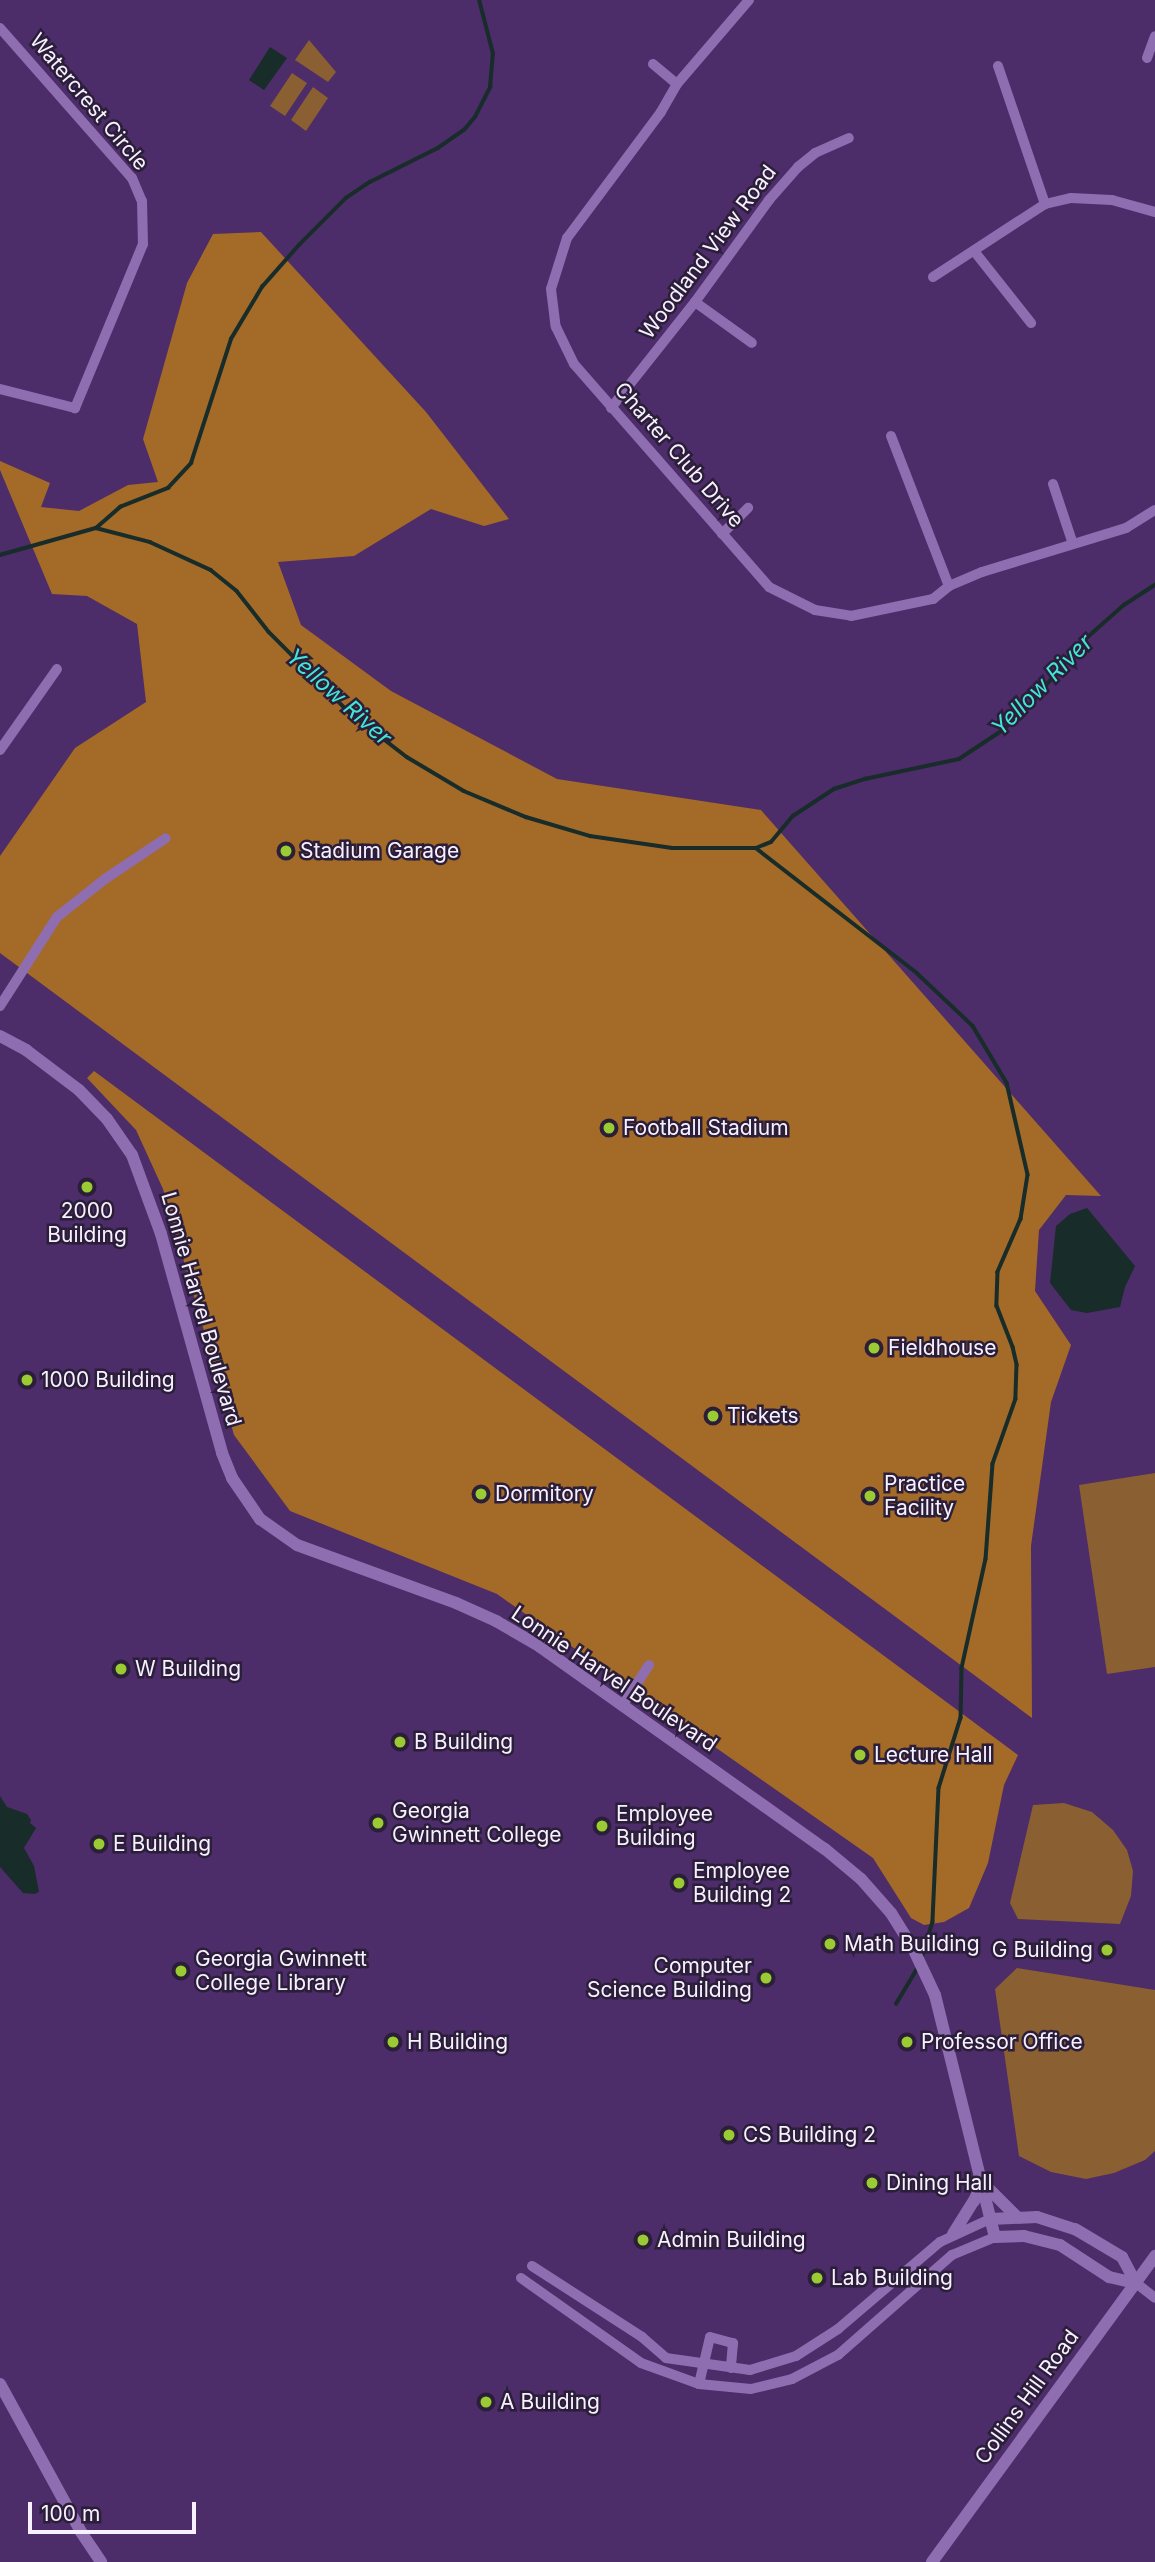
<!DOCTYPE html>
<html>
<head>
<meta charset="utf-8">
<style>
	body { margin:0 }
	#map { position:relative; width:1155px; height:2562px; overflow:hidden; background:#4c2c69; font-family:Inter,sans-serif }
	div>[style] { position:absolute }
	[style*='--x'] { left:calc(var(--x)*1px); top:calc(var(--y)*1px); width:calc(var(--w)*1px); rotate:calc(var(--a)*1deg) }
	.green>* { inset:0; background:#8a5f31 }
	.forest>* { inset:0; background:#a46a28 }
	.water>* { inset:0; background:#182c2a }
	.stream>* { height:3.5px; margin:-1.75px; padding:0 1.75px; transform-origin:1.75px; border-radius:1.75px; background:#182c2a }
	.minor>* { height:10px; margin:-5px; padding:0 5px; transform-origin:5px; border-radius:5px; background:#8e6eb0 }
	.tertiary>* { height:12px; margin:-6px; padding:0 6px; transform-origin:6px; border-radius:6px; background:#8e6eb0 }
	.dots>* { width:19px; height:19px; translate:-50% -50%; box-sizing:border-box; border:4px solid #2b1e39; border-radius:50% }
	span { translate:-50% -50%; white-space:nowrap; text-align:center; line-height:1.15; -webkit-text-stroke:5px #2b1e39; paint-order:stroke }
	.street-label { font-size:21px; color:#f7f0ff }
	.poi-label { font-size:21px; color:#f7f0ff }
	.left { translate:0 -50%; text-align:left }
	.right { translate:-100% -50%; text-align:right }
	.water-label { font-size:23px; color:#42e5d6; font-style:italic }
	.scale { position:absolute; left:28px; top:2502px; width:168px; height:32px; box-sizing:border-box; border:4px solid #f7f0ff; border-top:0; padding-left:9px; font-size:21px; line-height:24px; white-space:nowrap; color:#f7f0ff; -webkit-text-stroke:5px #2b1e39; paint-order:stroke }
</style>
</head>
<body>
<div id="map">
	<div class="green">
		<i style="clip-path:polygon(309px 40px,336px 72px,328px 82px,295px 60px)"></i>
		<i style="clip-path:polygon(292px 73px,307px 83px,285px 116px,270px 106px)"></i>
		<i style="clip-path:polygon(313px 87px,328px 98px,306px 131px,291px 120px)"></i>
		<i style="clip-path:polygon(1155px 1473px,1155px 1667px,1107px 1674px,1079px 1485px)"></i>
		<i style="clip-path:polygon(1064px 1803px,1092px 1812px,1113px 1830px,1127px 1850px,1133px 1871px,1131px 1896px,1120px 1924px,1018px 1919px,1010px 1903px,1033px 1805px)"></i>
		<i style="clip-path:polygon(1017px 1968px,1155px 1990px,1155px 2151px,1145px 2160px,1114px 2173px,1086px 2179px,1051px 2172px,1019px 2156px,995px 1989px)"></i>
	</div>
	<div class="forest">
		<i style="clip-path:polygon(261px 232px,426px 412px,509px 519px,484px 526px,431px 509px,354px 556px,278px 562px,301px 625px,391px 691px,557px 779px,761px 810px,1101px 1196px,1066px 1195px,1039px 1230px,1035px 1291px,1071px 1345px,1051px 1402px,1031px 1546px,1032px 1718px,0 953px,0 856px,75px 748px,146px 702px,137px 624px,87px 596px,52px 594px,0 470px,0 461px,50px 483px,41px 507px,79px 511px,128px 485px,158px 482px,143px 439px,187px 283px,213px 234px)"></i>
		<i style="clip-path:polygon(94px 1071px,1018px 1755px,1004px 1785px,988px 1863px,969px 1908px,944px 1922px,924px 1925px,911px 1918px,873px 1858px,497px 1594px,290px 1511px,234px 1435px,163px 1189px,136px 1130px,87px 1078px)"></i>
	</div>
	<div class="water">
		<i style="clip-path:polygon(270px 47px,287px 58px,264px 90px,249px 80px)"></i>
		<i style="clip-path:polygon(1087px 1208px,1135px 1266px,1125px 1287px,1120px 1307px,1087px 1313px,1071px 1310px,1050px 1283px,1056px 1226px,1070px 1214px)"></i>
		<i style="clip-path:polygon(0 1796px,7px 1807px,27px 1814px,31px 1820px,30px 1823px,36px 1828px,24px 1848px,34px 1866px,39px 1892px,34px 1894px,23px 1893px,0 1867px)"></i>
	</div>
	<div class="stream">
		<i style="--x:96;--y:528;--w:32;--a:-41"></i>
		<i style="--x:120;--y:507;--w:52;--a:-21.6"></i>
		<i style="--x:168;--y:488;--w:34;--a:-47"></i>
		<i style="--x:191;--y:463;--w:130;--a:-72.1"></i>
		<i style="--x:231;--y:339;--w:61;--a:-59.2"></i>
		<i style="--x:262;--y:287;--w:56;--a:-48.6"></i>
		<i style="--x:299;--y:245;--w:66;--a:-45"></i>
		<i style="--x:346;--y:198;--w:29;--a:-34"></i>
		<i style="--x:370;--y:182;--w:76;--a:-26.6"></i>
		<i style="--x:438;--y:148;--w:32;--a:-35"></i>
		<i style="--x:464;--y:130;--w:17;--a:-50"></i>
		<i style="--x:475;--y:117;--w:34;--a:-63"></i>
		<i style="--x:490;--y:87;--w:33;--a:-85"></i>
		<i style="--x:493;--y:54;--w:56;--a:-104.5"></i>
		<i style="--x:0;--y:555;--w:100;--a:-15.7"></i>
		<i style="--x:96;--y:528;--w:56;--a:14.5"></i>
		<i style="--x:150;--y:542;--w:67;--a:24.7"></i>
		<i style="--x:211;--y:570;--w:33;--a:39"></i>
		<i style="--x:237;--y:591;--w:52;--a:52"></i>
		<i style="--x:269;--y:632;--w:115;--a:45"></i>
		<i style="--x:350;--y:713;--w:72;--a:37.7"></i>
		<i style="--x:407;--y:757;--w:66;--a:30.8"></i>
		<i style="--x:464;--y:791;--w:67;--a:22.8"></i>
		<i style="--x:526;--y:817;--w:67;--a:16.5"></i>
		<i style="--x:590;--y:836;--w:83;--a:8.3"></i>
		<i style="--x:672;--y:848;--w:84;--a:0"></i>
		<i style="--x:756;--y:848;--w:16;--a:-22"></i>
		<i style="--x:771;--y:842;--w:34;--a:-50"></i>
		<i style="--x:793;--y:816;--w:49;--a:-33.4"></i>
		<i style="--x:834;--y:789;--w:33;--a:-18"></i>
		<i style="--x:865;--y:779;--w:96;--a:-12"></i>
		<i style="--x:959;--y:759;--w:53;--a:-33.4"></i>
		<i style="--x:1003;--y:730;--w:34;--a:-43"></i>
		<i style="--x:1028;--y:707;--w:85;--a:-50.3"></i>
		<i style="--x:1082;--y:642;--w:56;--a:-41.4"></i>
		<i style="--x:1124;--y:605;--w:37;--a:-33"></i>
		<i style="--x:756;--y:848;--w:204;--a:37.8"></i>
		<i style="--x:917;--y:973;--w:77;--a:43.4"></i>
		<i style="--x:973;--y:1026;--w:66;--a:59.2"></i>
		<i style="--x:1007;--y:1083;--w:94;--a:77.1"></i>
		<i style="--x:1028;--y:1175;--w:45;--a:99"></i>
		<i style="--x:1021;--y:1219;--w:58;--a:113.5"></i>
		<i style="--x:998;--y:1272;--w:34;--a:92"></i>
		<i style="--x:997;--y:1306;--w:44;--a:68.7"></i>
		<i style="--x:1013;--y:1347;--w:18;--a:77"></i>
		<i style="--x:1017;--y:1365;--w:34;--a:92"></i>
		<i style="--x:1016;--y:1399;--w:69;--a:109.5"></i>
		<i style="--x:993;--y:1464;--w:95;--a:94.2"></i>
		<i style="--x:986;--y:1559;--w:112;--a:102.4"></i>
		<i style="--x:962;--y:1668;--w:50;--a:91.1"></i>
		<i style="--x:961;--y:1718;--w:73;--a:107.4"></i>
		<i style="--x:939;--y:1788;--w:134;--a:92.6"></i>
		<i style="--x:933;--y:1922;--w:39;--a:107"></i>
		<i style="--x:896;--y:2004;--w:41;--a:-59"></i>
	</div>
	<div class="minor">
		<i style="--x:749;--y:0;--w:111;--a:130.6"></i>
		<i style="--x:677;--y:84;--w:32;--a:120"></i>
		<i style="--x:661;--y:112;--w:157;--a:126.7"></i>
		<i style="--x:567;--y:238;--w:53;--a:107.4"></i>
		<i style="--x:551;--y:289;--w:38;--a:83"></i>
		<i style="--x:556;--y:327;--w:41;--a:64.1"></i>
		<i style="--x:574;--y:364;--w:296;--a:48.8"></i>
		<i style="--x:769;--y:587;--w:51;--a:26.6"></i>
		<i style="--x:815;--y:610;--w:36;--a:9"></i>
		<i style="--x:851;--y:616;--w:84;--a:-11.7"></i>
		<i style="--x:933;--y:599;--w:21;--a:-39"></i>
		<i style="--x:949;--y:586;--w:36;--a:-23"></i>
		<i style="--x:982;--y:572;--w:151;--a:-17"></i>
		<i style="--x:1126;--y:528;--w:34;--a:-32"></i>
		<i style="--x:0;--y:28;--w:200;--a:48.7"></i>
		<i style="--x:132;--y:178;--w:25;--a:67"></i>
		<i style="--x:142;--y:201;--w:43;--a:88.7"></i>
		<i style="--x:143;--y:244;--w:178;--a:112.5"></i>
		<i style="--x:75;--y:408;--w:77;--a:-165.8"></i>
		<i style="--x:1147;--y:58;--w:23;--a:-70"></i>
		<i style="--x:653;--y:64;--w:31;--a:40"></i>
		<i style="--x:998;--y:66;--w:146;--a:71.2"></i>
		<i style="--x:974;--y:251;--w:92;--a:51.6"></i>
		<i style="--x:933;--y:277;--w:134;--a:-33.1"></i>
		<i style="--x:1045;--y:204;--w:27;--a:-13"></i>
		<i style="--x:1071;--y:198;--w:41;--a:2.8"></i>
		<i style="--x:1112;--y:200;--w:45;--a:15.6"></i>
		<i style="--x:695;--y:302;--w:70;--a:35.7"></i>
		<i style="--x:611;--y:408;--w:135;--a:-51.6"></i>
		<i style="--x:695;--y:302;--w:126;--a:-54"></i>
		<i style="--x:769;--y:200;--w:44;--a:-48.7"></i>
		<i style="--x:798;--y:167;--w:22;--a:-39"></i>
		<i style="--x:815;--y:153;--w:37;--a:-24"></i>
		<i style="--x:891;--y:436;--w:161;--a:68.9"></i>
		<i style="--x:1053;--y:484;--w:63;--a:71.6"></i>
		<i style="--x:722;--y:534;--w:37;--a:-45"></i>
		<i style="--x:0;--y:750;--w:99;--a:-54.9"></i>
		<i style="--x:0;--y:1006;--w:106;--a:-57.4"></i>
		<i style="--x:57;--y:917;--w:61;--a:-38.4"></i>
		<i style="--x:105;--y:879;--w:73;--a:-33.9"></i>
		<i style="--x:622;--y:1706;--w:49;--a:-56.6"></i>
		<i style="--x:532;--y:2266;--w:131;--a:32.8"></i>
		<i style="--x:642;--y:2337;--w:32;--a:41"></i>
		<i style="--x:666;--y:2358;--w:85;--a:8.1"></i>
		<i style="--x:750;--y:2370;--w:48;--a:-16.9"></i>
		<i style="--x:796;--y:2356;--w:50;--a:-32.7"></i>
		<i style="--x:838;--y:2329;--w:134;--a:-40.5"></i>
		<i style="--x:940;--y:2242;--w:55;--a:-24.7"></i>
		<i style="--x:521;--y:2278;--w:147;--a:35.3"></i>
		<i style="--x:641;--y:2363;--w:62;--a:19.9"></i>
		<i style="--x:699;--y:2384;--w:52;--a:5.5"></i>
		<i style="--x:751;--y:2389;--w:42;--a:-13.7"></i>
		<i style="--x:792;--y:2379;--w:52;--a:-27.6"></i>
		<i style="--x:838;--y:2355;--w:152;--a:-41.3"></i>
		<i style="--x:952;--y:2255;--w:47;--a:-22.7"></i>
		<i style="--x:1136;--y:2283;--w:24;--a:38"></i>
		<i style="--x:699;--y:2384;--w:48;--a:-76.8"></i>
		<i style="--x:710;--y:2337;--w:24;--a:15"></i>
		<i style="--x:733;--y:2343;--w:25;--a:95"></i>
	</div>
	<div class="tertiary">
		<i style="--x:0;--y:1036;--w:30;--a:28"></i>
		<i style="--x:26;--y:1050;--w:66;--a:37"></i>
		<i style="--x:79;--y:1090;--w:40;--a:46"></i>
		<i style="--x:107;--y:1119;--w:44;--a:55.2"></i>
		<i style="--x:132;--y:1155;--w:84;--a:69.8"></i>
		<i style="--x:161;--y:1234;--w:227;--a:74.4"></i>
		<i style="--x:222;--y:1453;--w:27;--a:68"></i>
		<i style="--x:232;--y:1478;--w:50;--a:55.7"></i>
		<i style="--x:260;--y:1519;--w:45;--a:35.1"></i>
		<i style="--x:297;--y:1545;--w:169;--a:20"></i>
		<i style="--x:456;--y:1603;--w:44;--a:24.2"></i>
		<i style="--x:496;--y:1621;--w:50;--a:30.2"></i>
		<i style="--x:539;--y:1646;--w:351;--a:35.4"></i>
		<i style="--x:825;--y:1849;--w:47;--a:39.8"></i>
		<i style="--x:861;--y:1879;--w:45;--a:48.6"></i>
		<i style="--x:891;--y:1913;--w:39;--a:58"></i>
		<i style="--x:912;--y:1946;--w:54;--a:64.9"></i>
		<i style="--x:935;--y:1995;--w:249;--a:76.1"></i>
		<i style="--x:995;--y:2237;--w:29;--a:-2"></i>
		<i style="--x:1024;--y:2236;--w:37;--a:14"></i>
		<i style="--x:1060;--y:2245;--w:59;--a:33.1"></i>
		<i style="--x:1109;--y:2277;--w:28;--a:13"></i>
		<i style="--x:984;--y:2184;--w:45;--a:45"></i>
		<i style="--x:990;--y:2219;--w:47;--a:-2.4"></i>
		<i style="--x:1037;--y:2217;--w:40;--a:18"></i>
		<i style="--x:1075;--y:2229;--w:55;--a:30.8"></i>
		<i style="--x:1122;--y:2257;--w:30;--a:62"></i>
		<i style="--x:953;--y:2234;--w:39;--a:-58"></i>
		<i style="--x:974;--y:2201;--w:20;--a:-66"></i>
		<i style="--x:0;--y:2384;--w:169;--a:61.3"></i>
		<i style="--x:81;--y:2532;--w:36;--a:56"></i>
		<i style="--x:932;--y:2562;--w:379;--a:-53.9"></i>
	</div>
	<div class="dots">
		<i style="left:286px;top:851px;background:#9bcb33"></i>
		<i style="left:609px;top:1128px;background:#9bcb33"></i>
		<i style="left:87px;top:1187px;background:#9bcb33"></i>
		<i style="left:874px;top:1348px;background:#9bcb33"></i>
		<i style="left:27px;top:1380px;background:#9bcb33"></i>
		<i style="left:713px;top:1416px;background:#9bcb33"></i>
		<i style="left:481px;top:1494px;background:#9bcb33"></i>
		<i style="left:870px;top:1496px;background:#9bcb33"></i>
		<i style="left:121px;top:1669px;background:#9bcb33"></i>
		<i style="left:400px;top:1742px;background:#9bcb33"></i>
		<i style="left:860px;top:1755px;background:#9bcb33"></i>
		<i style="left:378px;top:1823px;background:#9bcb33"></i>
		<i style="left:602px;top:1826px;background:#9bcb33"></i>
		<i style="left:99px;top:1844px;background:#9bcb33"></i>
		<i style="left:679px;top:1883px;background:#9bcb33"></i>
		<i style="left:830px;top:1944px;background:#9bcb33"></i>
		<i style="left:1107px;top:1950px;background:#9bcb33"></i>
		<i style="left:181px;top:1971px;background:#9bcb33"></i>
		<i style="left:766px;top:1978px;background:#9bcb33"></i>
		<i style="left:393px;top:2042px;background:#9bcb33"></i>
		<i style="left:907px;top:2042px;background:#9bcb33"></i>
		<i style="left:729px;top:2135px;background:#9bcb33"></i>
		<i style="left:872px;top:2183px;background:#9bcb33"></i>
		<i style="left:643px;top:2240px;background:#9bcb33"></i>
		<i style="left:817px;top:2278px;background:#9bcb33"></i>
		<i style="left:486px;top:2402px;background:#9bcb33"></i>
	</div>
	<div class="street-label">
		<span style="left:89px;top:102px;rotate:50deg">Watercrest Circle</span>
		<span style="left:708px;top:252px;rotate:-53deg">Woodland View Road</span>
		<span style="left:679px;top:455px;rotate:49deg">Charter Club Drive</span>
		<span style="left:201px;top:1309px;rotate:74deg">Lonnie Harvel Boulevard</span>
		<span style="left:614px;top:1679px;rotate:34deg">Lonnie Harvel Boulevard</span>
		<span style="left:1027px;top:2397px;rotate:-54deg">Collins Hill Road</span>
	</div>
	<div class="poi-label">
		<span class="left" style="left:300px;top:851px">Stadium Garage</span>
		<span class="left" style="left:623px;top:1128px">Football Stadium</span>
		<span style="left:87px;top:1223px">2000<br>Building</span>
		<span class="left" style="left:888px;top:1348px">Fieldhouse</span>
		<span class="left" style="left:41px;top:1380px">1000 Building</span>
		<span class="left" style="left:727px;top:1416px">Tickets</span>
		<span class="left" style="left:884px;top:1496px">Practice<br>Facility</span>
		<span class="left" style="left:495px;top:1494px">Dormitory</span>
		<span class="left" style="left:135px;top:1669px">W Building</span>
		<span class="left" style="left:414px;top:1742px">B Building</span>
		<span class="left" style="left:874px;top:1755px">Lecture Hall</span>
		<span class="left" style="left:392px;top:1823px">Georgia<br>Gwinnett College</span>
		<span class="left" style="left:616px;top:1826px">Employee<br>Building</span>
		<span class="left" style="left:113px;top:1844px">E Building</span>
		<span class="left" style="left:693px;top:1883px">Employee<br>Building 2</span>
		<span class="left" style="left:844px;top:1944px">Math Building</span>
		<span class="right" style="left:1093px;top:1950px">G Building</span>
		<span class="left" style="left:195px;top:1971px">Georgia Gwinnett<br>College Library</span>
		<span class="right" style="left:752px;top:1978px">Computer<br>Science Building</span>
		<span class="left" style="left:407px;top:2042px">H Building</span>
		<span class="left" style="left:921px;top:2042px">Professor Office</span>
		<span class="left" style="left:743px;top:2135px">CS Building 2</span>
		<span class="left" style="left:886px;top:2183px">Dining Hall</span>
		<span class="left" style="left:657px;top:2240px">Admin Building</span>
		<span class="left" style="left:831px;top:2278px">Lab Building</span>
		<span class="left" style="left:500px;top:2402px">A Building</span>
	</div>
	<div class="water-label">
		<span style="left:1042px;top:685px;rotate:-45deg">Yellow River</span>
		<span style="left:339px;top:697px;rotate:42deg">Yellow River</span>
	</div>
	<div class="scale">100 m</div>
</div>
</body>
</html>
